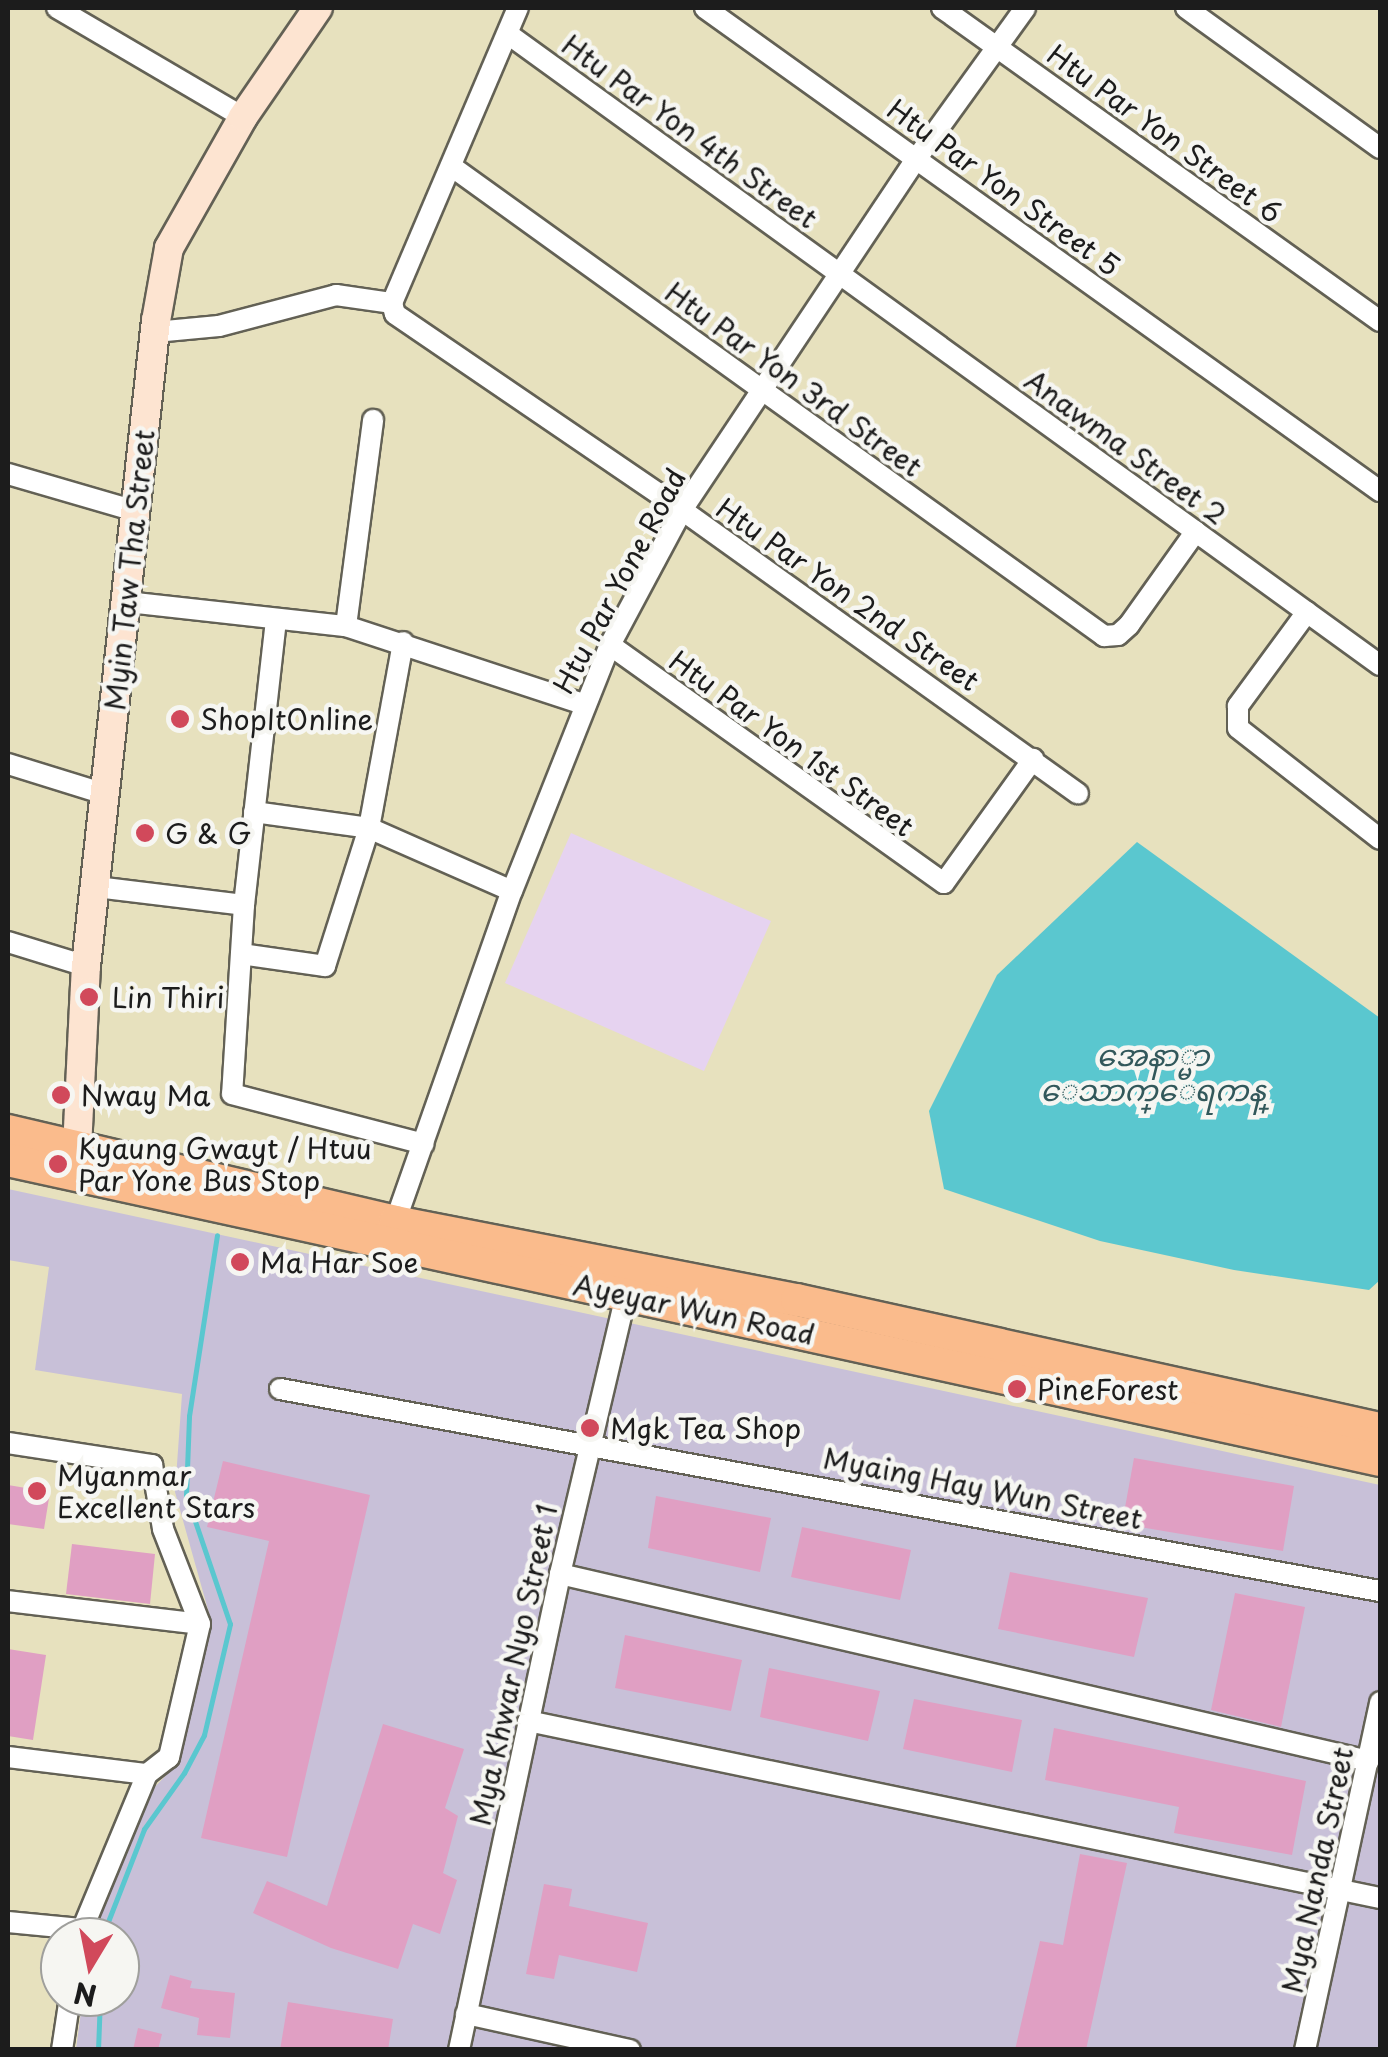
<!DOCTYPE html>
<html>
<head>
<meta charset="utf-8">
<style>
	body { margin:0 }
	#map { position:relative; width:1388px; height:2057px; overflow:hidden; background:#e7e1be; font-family:"Playpen Sans","Noto Sans Myanmar",sans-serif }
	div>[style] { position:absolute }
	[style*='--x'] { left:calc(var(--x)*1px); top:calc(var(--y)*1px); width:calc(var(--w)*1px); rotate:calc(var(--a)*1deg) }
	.built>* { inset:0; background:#e6d3f0 }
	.industrial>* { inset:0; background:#c8c0d8 }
	.water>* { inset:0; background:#5ac7cf }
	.stream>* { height:5px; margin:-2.5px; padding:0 2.5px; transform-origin:2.5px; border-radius:2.5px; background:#5ac7cf }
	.building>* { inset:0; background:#e09fc3 }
	.roads { filter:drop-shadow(2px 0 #636155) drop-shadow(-2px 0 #636155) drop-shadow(0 2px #636155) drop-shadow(0 -2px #636155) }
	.minor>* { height:20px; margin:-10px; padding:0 10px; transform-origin:10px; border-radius:10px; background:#fff }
	.secondary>* { height:28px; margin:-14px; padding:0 14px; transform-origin:14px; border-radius:14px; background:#fde4d1 }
	.primary>* { height:32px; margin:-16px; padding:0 16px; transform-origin:16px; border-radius:16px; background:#fabb8c }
	.dots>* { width:28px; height:28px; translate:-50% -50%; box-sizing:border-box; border:5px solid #f6f6f2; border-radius:50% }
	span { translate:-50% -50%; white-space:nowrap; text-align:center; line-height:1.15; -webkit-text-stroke:9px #f6f6f2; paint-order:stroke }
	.street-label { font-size:28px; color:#1c1c1c }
	.poi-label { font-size:28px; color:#1c1c1c }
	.left { translate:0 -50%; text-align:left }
	.water-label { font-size:30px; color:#32585b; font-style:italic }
	.frame { position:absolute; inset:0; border:10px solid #1c1c1c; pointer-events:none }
	.north { position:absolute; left:40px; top:1917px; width:100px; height:100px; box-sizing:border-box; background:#f6f6f2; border:2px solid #9f9f9c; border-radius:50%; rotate:190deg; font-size:28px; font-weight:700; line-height:40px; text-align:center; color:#1c1c1c }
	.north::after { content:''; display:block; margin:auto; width:35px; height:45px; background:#d1495b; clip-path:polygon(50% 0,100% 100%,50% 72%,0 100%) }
</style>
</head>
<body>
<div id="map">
	<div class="built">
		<i style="clip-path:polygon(571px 833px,771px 921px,704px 1071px,505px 983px)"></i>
	</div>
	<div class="industrial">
		<i style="clip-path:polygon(8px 1189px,1380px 1485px,1380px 2049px,76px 2049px,83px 1997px,120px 1997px,120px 1937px,91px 1937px,93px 1923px,147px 1795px,177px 1764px,212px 1624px,175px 1492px,182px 1394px,35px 1370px,49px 1267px,8px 1260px)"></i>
	</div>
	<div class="water">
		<i style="clip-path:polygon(1137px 842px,1380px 1018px,1380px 1280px,1369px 1290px,1234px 1270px,1100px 1241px,944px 1189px,929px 1111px,997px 975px)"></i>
	</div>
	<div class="stream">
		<i style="--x:102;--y:1937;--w:116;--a:-68.7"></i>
		<i style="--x:144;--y:1829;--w:69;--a:-54.5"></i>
		<i style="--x:184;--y:1773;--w:43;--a:-62.2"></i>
		<i style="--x:204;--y:1735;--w:114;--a:-76.8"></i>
		<i style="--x:230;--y:1624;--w:136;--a:-108.8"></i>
		<i style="--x:186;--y:1495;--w:79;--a:-87.8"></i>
		<i style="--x:189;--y:1416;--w:183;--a:-81.2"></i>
		<i style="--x:98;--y:2050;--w:53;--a:-87.8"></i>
	</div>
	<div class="building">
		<i style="clip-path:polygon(1134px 1458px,1294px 1486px,1283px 1551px,1122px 1524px)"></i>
		<i style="clip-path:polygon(223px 1461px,370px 1495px,287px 1857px,201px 1838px,269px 1541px,207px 1527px)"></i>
		<i style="clip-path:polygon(8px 1485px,50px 1492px,44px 1529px,8px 1524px)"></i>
		<i style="clip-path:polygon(656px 1496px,771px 1518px,760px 1572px,648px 1548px)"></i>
		<i style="clip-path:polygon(802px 1527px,911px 1550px,900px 1600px,791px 1577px)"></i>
		<i style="clip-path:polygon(72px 1544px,155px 1554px,150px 1604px,66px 1594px)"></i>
		<i style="clip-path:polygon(1010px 1572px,1148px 1598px,1134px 1657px,998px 1629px)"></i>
		<i style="clip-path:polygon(1235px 1593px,1305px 1607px,1281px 1727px,1211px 1710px)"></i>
		<i style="clip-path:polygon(625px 1635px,742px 1660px,731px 1711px,615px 1688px)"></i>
		<i style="clip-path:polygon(8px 1649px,46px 1655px,33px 1740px,8px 1736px)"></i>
		<i style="clip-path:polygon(769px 1668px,880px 1691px,868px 1741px,760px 1717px)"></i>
		<i style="clip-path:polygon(914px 1699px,1022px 1720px,1012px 1772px,903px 1749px)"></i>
		<i style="clip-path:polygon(383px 1724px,464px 1749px,445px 1808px,458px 1816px,443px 1873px,457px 1880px,440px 1934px,413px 1924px,398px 1969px,331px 1948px,253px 1913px,267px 1881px,327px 1906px)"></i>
		<i style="clip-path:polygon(1054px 1728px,1306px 1781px,1292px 1855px,1174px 1833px,1179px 1807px,1045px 1780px)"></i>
		<i style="clip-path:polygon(1080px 1854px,1127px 1863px,1086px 2050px,1015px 2050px,1040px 1941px,1063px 1945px)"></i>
		<i style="clip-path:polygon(544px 1884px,572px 1889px,569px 1906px,648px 1923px,637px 1972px,559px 1955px,554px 1979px,526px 1974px)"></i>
		<i style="clip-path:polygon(170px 1975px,192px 1981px,190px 1988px,235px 1993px,230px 2038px,197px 2035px,199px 2018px,161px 2008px)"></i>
		<i style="clip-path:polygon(288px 2002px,393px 2019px,388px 2050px,280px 2050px)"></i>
		<i style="clip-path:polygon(138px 2028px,162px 2034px,158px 2050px,133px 2050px)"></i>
	</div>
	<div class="roads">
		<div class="minor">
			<i style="--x:57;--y:8;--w:216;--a:30.4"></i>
			<i style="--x:705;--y:8;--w:830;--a:35.59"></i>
			<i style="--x:942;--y:8;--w:538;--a:35.55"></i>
			<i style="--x:1186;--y:8;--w:239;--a:35.8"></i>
			<i style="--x:508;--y:34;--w:1076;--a:35.89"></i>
			<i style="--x:451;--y:166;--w:805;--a:35.74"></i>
			<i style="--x:1104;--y:636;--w:14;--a:-4"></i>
			<i style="--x:1118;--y:635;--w:15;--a:-42"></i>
			<i style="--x:1129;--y:625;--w:115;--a:-54.5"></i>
			<i style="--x:392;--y:303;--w:11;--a:75"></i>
			<i style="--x:395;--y:314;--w:348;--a:34.3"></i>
			<i style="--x:682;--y:510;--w:487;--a:35.6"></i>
			<i style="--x:392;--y:303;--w:321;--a:-66.9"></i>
			<i style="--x:155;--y:332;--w:64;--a:-5.4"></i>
			<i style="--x:219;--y:326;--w:121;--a:-14.8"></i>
			<i style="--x:336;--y:295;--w:57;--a:8.1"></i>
			<i style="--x:8;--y:474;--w:132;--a:16.2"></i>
			<i style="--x:127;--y:602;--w:220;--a:6.3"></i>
			<i style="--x:346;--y:626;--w:250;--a:18.2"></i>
			<i style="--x:1307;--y:612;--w:117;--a:126.3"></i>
			<i style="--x:1238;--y:706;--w:22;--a:90"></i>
			<i style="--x:1238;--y:728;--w:180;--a:38"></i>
			<i style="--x:276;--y:620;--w:287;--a:96.4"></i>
			<i style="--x:244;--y:905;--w:189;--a:93.6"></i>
			<i style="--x:232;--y:1094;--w:198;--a:14.6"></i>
			<i style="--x:346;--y:626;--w:208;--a:-82.5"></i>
			<i style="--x:610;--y:645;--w:410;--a:35.5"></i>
			<i style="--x:944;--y:883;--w:153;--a:-54.3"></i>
			<i style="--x:8;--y:764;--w:102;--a:17.2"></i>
			<i style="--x:254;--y:812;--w:116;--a:7.9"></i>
			<i style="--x:369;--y:828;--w:156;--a:23.8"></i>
			<i style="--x:96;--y:887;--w:149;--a:6.9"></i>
			<i style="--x:8;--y:942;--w:82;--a:17.1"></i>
			<i style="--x:241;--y:954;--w:85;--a:8.1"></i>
			<i style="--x:325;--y:966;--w:145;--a:-72.3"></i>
			<i style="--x:369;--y:828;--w:189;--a:-79.6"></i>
			<i style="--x:393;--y:1228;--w:357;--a:-70.6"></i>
			<i style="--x:512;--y:891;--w:265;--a:-68.3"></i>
			<i style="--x:610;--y:645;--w:153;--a:-61.9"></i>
			<i style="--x:682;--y:510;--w:423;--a:-56.3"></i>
			<i style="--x:917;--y:158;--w:185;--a:-54.2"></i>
			<i style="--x:280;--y:1389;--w:1118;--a:10.41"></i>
			<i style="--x:8;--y:1443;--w:146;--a:8.7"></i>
			<i style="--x:152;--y:1465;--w:65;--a:80.2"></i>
			<i style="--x:163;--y:1529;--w:102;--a:68.7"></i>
			<i style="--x:200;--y:1624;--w:137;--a:103.1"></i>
			<i style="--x:169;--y:1757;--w:28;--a:142"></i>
			<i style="--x:147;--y:1774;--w:177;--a:112.6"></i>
			<i style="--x:560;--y:1574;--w:830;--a:13.02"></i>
			<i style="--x:8;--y:1601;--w:193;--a:6.8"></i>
			<i style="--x:528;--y:1721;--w:870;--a:11.74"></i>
			<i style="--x:8;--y:1757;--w:140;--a:7"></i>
			<i style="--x:8;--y:1922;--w:73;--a:5.5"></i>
			<i style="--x:466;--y:2014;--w:168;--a:12.4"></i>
			<i style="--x:62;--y:2050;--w:54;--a:-81.4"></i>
			<i style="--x:459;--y:2050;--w:487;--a:-78"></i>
			<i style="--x:560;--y:1574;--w:288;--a:-76.7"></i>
			<i style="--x:1305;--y:2050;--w:356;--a:-77.8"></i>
		</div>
		<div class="secondary">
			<i style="--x:76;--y:1169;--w:203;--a:-87.2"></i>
			<i style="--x:86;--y:966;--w:649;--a:-83.81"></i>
			<i style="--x:156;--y:321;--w:74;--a:-79.9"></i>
			<i style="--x:169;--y:248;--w:150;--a:-60.5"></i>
			<i style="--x:243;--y:117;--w:132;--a:-55.5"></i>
		</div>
		<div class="primary">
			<i style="--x:8;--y:1131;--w:398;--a:13.2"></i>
			<i style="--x:395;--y:1222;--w:409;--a:11"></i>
			<i style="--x:797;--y:1300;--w:597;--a:12.48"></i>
			<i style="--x:8;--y:1160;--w:1404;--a:12.33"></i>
		</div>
	</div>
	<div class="dots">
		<i style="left:180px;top:719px;background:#d1495b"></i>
		<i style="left:145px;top:833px;background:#d1495b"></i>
		<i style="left:89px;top:997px;background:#d1495b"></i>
		<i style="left:61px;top:1095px;background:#d1495b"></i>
		<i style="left:58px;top:1164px;background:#d1495b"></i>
		<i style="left:240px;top:1262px;background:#d1495b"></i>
		<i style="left:1017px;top:1389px;background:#d1495b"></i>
		<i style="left:590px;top:1428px;background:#d1495b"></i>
		<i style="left:37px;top:1491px;background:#d1495b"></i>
	</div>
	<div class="street-label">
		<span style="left:690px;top:131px;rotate:36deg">Htu Par Yon 4th Street</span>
		<span style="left:1165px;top:133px;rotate:36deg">Htu Par Yon Street 6</span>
		<span style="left:1004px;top:187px;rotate:36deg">Htu Par Yon Street 5</span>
		<span style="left:794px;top:379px;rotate:36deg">Htu Par Yon 3rd Street</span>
		<span style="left:1126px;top:447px;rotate:36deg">Anawma Street 2</span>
		<span style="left:129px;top:570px;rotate:-84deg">Myin Taw Tha Street</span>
		<span style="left:619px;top:581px;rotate:-62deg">Htu Par Yone Road</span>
		<span style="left:848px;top:594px;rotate:35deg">Htu Par Yon 2nd Street</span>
		<span style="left:792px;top:743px;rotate:36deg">Htu Par Yon 1st Street</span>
		<span style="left:694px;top:1309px;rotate:12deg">Ayeyar Wun Road</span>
		<span style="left:983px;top:1488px;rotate:11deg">Myaing Hay Wun Street</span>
		<span style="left:513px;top:1665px;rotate:-78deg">Mya Khwar Nyo Street 1</span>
		<span style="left:1317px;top:1870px;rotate:-78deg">Mya Nanda Street</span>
	</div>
	<div class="poi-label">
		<span class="left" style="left:200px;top:719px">ShopItOnline</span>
		<span class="left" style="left:165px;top:833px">G &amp; G</span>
		<span class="left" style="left:112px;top:997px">Lin Thiri</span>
		<span class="left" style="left:81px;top:1095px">Nway Ma</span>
		<span class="left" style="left:78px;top:1164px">Kyaung Gwayt / Htuu<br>Par Yone Bus Stop</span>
		<span class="left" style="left:260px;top:1262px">Ma Har Soe</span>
		<span class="left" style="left:1037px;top:1389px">PineForest</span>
		<span class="left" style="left:610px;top:1428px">Mgk Tea Shop</span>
		<span class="left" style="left:57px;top:1491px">Myanmar<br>Excellent Stars</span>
	</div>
	<div class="water-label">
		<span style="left:1153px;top:1071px">အေနာ္မာ<br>ေသာက္ေရကန္</span>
	</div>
	<div class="frame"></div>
	<div class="north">N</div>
</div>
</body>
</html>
